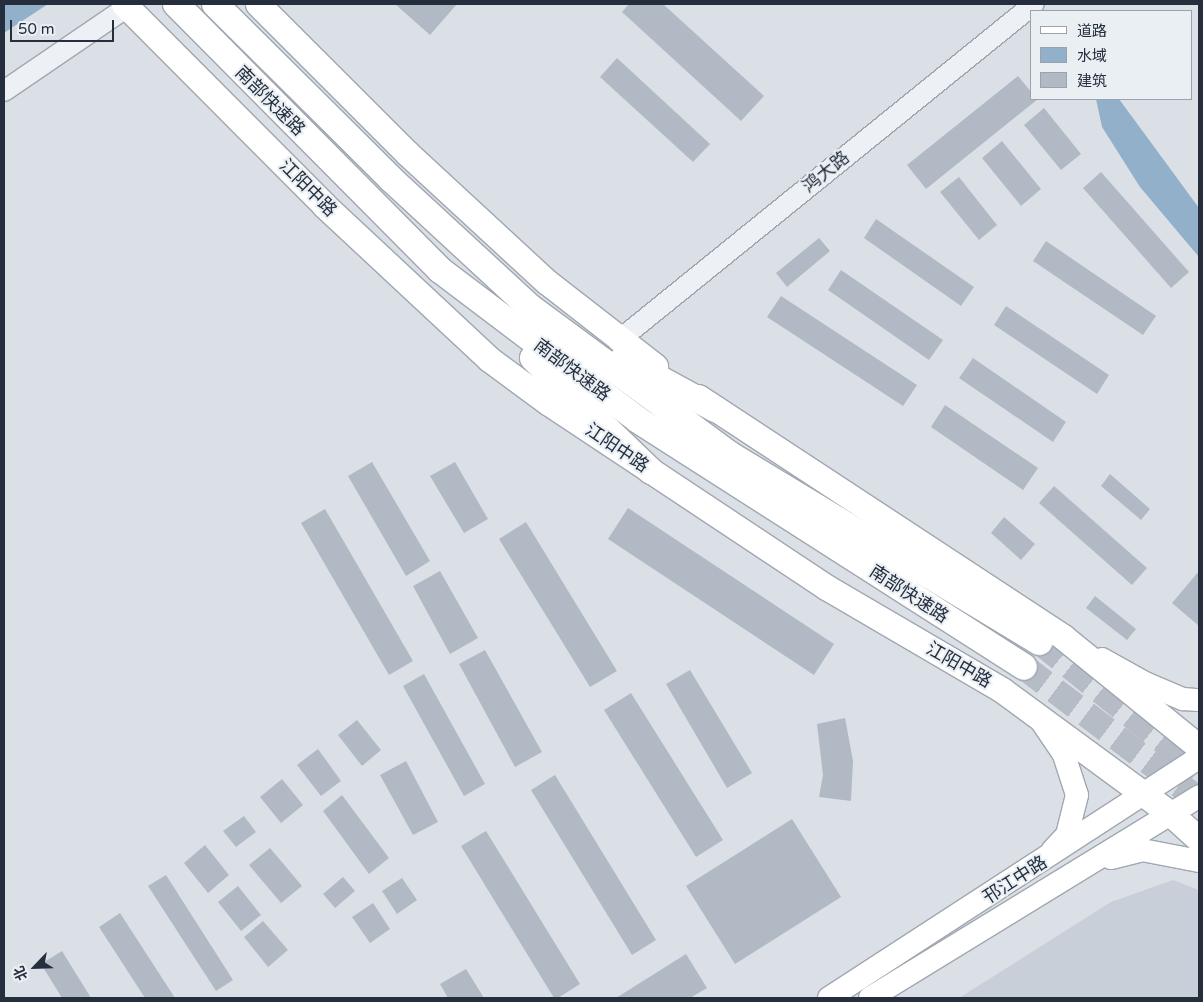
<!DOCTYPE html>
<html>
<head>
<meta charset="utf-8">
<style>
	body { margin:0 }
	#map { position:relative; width:1203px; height:1002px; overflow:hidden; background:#dbe0e7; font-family:"Varela Round","Noto Sans SC",sans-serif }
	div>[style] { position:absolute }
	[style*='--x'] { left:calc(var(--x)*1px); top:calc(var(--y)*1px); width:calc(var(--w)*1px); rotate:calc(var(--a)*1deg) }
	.built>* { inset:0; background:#c8cfd9 }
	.water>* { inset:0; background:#92b0ca }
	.building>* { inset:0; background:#b1b9c4 }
	.trunk-tunnel>* { height:26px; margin-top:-13px; transform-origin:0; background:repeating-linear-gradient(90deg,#b6bcc5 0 26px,transparent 0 39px) }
	.roads { filter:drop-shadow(1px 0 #a0a7b1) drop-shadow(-1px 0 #a0a7b1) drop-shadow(0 1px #a0a7b1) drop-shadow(0 -1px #a0a7b1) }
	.tertiary>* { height:20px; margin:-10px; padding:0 10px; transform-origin:10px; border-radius:10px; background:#edf0f5 }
	.secondary>* { height:22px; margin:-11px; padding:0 11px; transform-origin:11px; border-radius:11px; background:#fff }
	.primary>* { height:25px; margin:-12.5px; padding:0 12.5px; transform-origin:12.5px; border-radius:12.5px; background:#fff }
	.trunk>* { height:26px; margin:-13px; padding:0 13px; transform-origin:13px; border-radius:13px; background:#fff }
	span { translate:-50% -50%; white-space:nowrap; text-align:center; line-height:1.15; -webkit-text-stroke:4px #eaeff4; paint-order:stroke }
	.street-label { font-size:18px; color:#242e3d }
	.frame { position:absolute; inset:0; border:5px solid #242e3d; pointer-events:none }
	.legend { position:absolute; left:1030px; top:10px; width:162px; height:90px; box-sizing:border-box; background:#eaeff4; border:1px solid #9ba2ab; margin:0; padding:6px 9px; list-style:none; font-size:15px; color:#242e3d }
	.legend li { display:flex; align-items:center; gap:10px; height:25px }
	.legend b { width:25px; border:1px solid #9ba2ab }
	.north { position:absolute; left:10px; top:942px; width:50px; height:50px; -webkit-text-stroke:4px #eaeff4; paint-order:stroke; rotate:246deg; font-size:14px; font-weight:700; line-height:20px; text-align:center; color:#242e3d }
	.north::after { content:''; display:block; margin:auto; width:18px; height:22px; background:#242e3d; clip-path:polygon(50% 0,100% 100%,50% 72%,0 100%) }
	.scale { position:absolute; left:10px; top:20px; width:104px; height:22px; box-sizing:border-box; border:2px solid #242e3d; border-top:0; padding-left:6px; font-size:15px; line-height:18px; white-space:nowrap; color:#242e3d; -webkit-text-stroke:4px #eaeff4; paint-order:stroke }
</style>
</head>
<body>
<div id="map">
	<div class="built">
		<i style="clip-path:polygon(1173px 880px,1199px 890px,1199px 998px,959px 998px,1111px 902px)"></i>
	</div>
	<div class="water">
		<i style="clip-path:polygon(4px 4px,48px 4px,4px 33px)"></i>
		<i style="clip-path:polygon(1096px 99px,1119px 99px,1199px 208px,1199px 257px,1140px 187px,1102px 127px)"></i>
	</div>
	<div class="building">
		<i style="clip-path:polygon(395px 4px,457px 4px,430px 35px)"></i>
		<i style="clip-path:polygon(629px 4px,663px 4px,764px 96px,741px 121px,622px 12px)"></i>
		<i style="clip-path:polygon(617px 58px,710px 144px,693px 162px,600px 77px)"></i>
		<i style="clip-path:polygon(1018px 76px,1032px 93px,1032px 99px,1038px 99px,926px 189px,907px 165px)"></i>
		<i style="clip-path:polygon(1044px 108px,1081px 154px,1061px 170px,1024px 125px)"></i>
		<i style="clip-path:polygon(1002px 141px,1041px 189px,1021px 206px,982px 158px)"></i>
		<i style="clip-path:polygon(1101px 172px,1189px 272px,1171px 288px,1083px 188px)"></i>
		<i style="clip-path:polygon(959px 177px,997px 225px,979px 240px,940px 192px)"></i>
		<i style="clip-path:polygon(876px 219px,974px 287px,961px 306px,864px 238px)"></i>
		<i style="clip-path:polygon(819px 238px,830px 251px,787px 287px,776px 273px)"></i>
		<i style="clip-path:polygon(1046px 241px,1156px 316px,1143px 335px,1033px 261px)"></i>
		<i style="clip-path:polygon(841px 270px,943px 340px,929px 360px,828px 290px)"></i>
		<i style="clip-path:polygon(781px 296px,917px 385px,903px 406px,767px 317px)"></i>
		<i style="clip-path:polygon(1006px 306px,1109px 375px,1097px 394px,994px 325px)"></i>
		<i style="clip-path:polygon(973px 358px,1066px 422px,1053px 442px,959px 378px)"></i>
		<i style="clip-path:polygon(945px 405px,1038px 468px,1023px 490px,931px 427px)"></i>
		<i style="clip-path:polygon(372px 462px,430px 561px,406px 576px,348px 476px)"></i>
		<i style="clip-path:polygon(455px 462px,488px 519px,464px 533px,430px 476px)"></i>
		<i style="clip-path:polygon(1110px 474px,1150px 509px,1141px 520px,1101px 486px)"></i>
		<i style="clip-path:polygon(1054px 486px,1147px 568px,1132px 585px,1039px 503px)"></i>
		<i style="clip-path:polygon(628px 508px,834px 644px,814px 675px,608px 539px)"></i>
		<i style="clip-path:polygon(325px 509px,413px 661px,389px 675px,301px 523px)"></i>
		<i style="clip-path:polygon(1004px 517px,1035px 544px,1021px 560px,991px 533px)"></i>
		<i style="clip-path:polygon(526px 522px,617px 671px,590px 687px,499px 539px)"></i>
		<i style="clip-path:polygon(440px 571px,478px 638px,450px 654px,413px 586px)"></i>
		<i style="clip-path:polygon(1199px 571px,1199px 626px,1172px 603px)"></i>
		<i style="clip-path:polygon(1095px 596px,1136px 629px,1127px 640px,1086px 608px)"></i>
		<i style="clip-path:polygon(485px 650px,542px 752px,515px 767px,459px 664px)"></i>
		<i style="clip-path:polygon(690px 670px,752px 773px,727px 788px,666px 684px)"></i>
		<i style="clip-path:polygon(424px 674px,485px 784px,464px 796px,403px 686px)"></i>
		<i style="clip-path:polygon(631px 693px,723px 840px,696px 857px,604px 710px)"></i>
		<i style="clip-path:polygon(845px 718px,853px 761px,851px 801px,819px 797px,823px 775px,817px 724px)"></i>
		<i style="clip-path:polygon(357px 720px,381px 750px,362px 766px,338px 735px)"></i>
		<i style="clip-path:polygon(318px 749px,341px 781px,321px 796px,297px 765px)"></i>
		<i style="clip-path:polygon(406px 761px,438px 822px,413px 835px,380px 775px)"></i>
		<i style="clip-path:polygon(555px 775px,656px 940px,632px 955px,531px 790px)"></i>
		<i style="clip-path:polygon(282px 779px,303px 805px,281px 823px,260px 797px)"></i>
		<i style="clip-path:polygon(342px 795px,389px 858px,369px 874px,323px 811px)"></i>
		<i style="clip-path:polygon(244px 816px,256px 832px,236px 847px,223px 831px)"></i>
		<i style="clip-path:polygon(792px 819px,841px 897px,735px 964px,686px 886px)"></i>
		<i style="clip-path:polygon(486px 831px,580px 984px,558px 998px,554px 998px,461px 846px)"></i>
		<i style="clip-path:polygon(205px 845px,229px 875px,208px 893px,184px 863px)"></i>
		<i style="clip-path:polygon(270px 848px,302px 886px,281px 903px,249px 865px)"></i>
		<i style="clip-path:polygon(166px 875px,233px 980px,216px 991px,148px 886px)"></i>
		<i style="clip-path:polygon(343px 877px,355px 891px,335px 908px,323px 894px)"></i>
		<i style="clip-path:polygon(402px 878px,417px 900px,397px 914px,382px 891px)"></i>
		<i style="clip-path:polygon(238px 886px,261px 915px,241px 931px,218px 902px)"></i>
		<i style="clip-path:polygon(373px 903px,390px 929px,370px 943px,352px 917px)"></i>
		<i style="clip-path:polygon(120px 913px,175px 998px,145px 998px,99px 927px)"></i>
		<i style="clip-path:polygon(263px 921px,288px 950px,268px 967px,244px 937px)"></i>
		<i style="clip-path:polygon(62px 951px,91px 998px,62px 998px,41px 964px)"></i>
		<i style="clip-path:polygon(686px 954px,707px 988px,690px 998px,616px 998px)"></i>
		<i style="clip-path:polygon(466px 969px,484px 998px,448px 998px,440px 984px)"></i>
	</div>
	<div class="trunk-tunnel">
		<i style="--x:1040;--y:642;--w:204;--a:38.8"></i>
		<i style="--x:1024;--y:667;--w:220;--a:37.2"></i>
	</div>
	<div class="roads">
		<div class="tertiary">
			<i style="--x:4;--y:91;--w:149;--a:-34.3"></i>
			<i style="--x:618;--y:341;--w:535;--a:-39.01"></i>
		</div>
		<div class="secondary">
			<i style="--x:1102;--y:659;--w:51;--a:29.1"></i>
			<i style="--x:1147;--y:684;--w:39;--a:23"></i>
			<i style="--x:1183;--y:699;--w:16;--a:4"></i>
			<i style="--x:1042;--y:722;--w:40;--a:56"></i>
			<i style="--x:1064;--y:755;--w:42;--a:72"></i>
			<i style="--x:1077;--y:795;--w:41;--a:104"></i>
			<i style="--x:1067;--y:835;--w:21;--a:133"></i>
			<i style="--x:1111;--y:858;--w:32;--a:-14"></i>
			<i style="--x:1142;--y:850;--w:58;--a:10.9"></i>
			<i style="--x:829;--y:998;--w:441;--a:-33"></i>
			<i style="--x:870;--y:998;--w:386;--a:-31.5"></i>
		</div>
		<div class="primary">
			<i style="--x:124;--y:4;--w:284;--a:45.1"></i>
			<i style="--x:324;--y:205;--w:226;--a:43"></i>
			<i style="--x:489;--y:359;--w:74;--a:36.3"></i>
			<i style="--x:549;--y:403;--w:333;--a:33.6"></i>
			<i style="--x:826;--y:587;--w:204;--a:30.3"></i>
			<i style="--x:1002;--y:690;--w:211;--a:36.3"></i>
			<i style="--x:1172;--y:815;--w:36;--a:42"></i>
			<i style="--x:258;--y:4;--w:211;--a:45"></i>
			<i style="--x:407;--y:153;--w:190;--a:42.7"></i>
			<i style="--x:547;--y:282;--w:137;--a:37.9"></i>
			<i style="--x:698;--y:397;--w:437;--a:33.3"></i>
			<i style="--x:1063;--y:637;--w:175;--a:39"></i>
		</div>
		<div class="trunk">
			<i style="--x:176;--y:4;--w:375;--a:45.2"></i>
			<i style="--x:440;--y:270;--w:248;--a:37.1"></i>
			<i style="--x:638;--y:420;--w:458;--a:32.6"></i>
			<i style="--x:215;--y:4;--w:248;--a:44.8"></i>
			<i style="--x:391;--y:179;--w:190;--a:42.7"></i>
			<i style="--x:531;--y:308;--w:246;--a:36.4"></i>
			<i style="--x:729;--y:454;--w:363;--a:31.2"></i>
			<i style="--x:533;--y:358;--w:163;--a:43.8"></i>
			<i style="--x:623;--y:359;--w:105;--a:28.5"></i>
		</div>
	</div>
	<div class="street-label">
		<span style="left:270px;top:101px;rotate:45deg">南部快速路</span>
		<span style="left:826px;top:172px;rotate:-39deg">鸿大路</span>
		<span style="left:308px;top:188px;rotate:45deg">江阳中路</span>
		<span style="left:572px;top:370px;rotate:37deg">南部快速路</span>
		<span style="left:617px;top:448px;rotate:34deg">江阳中路</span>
		<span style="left:909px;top:594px;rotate:33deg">南部快速路</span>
		<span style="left:959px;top:665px;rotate:30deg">江阳中路</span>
		<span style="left:1015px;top:880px;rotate:-33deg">邗江中路</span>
	</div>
	<div class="frame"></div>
	<ul class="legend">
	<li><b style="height:6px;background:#fff"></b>道路</li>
	<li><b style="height:14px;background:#92b0ca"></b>水域</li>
	<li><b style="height:14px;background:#b1b9c4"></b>建筑</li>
	</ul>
	<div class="north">北</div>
	<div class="scale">50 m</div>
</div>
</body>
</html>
